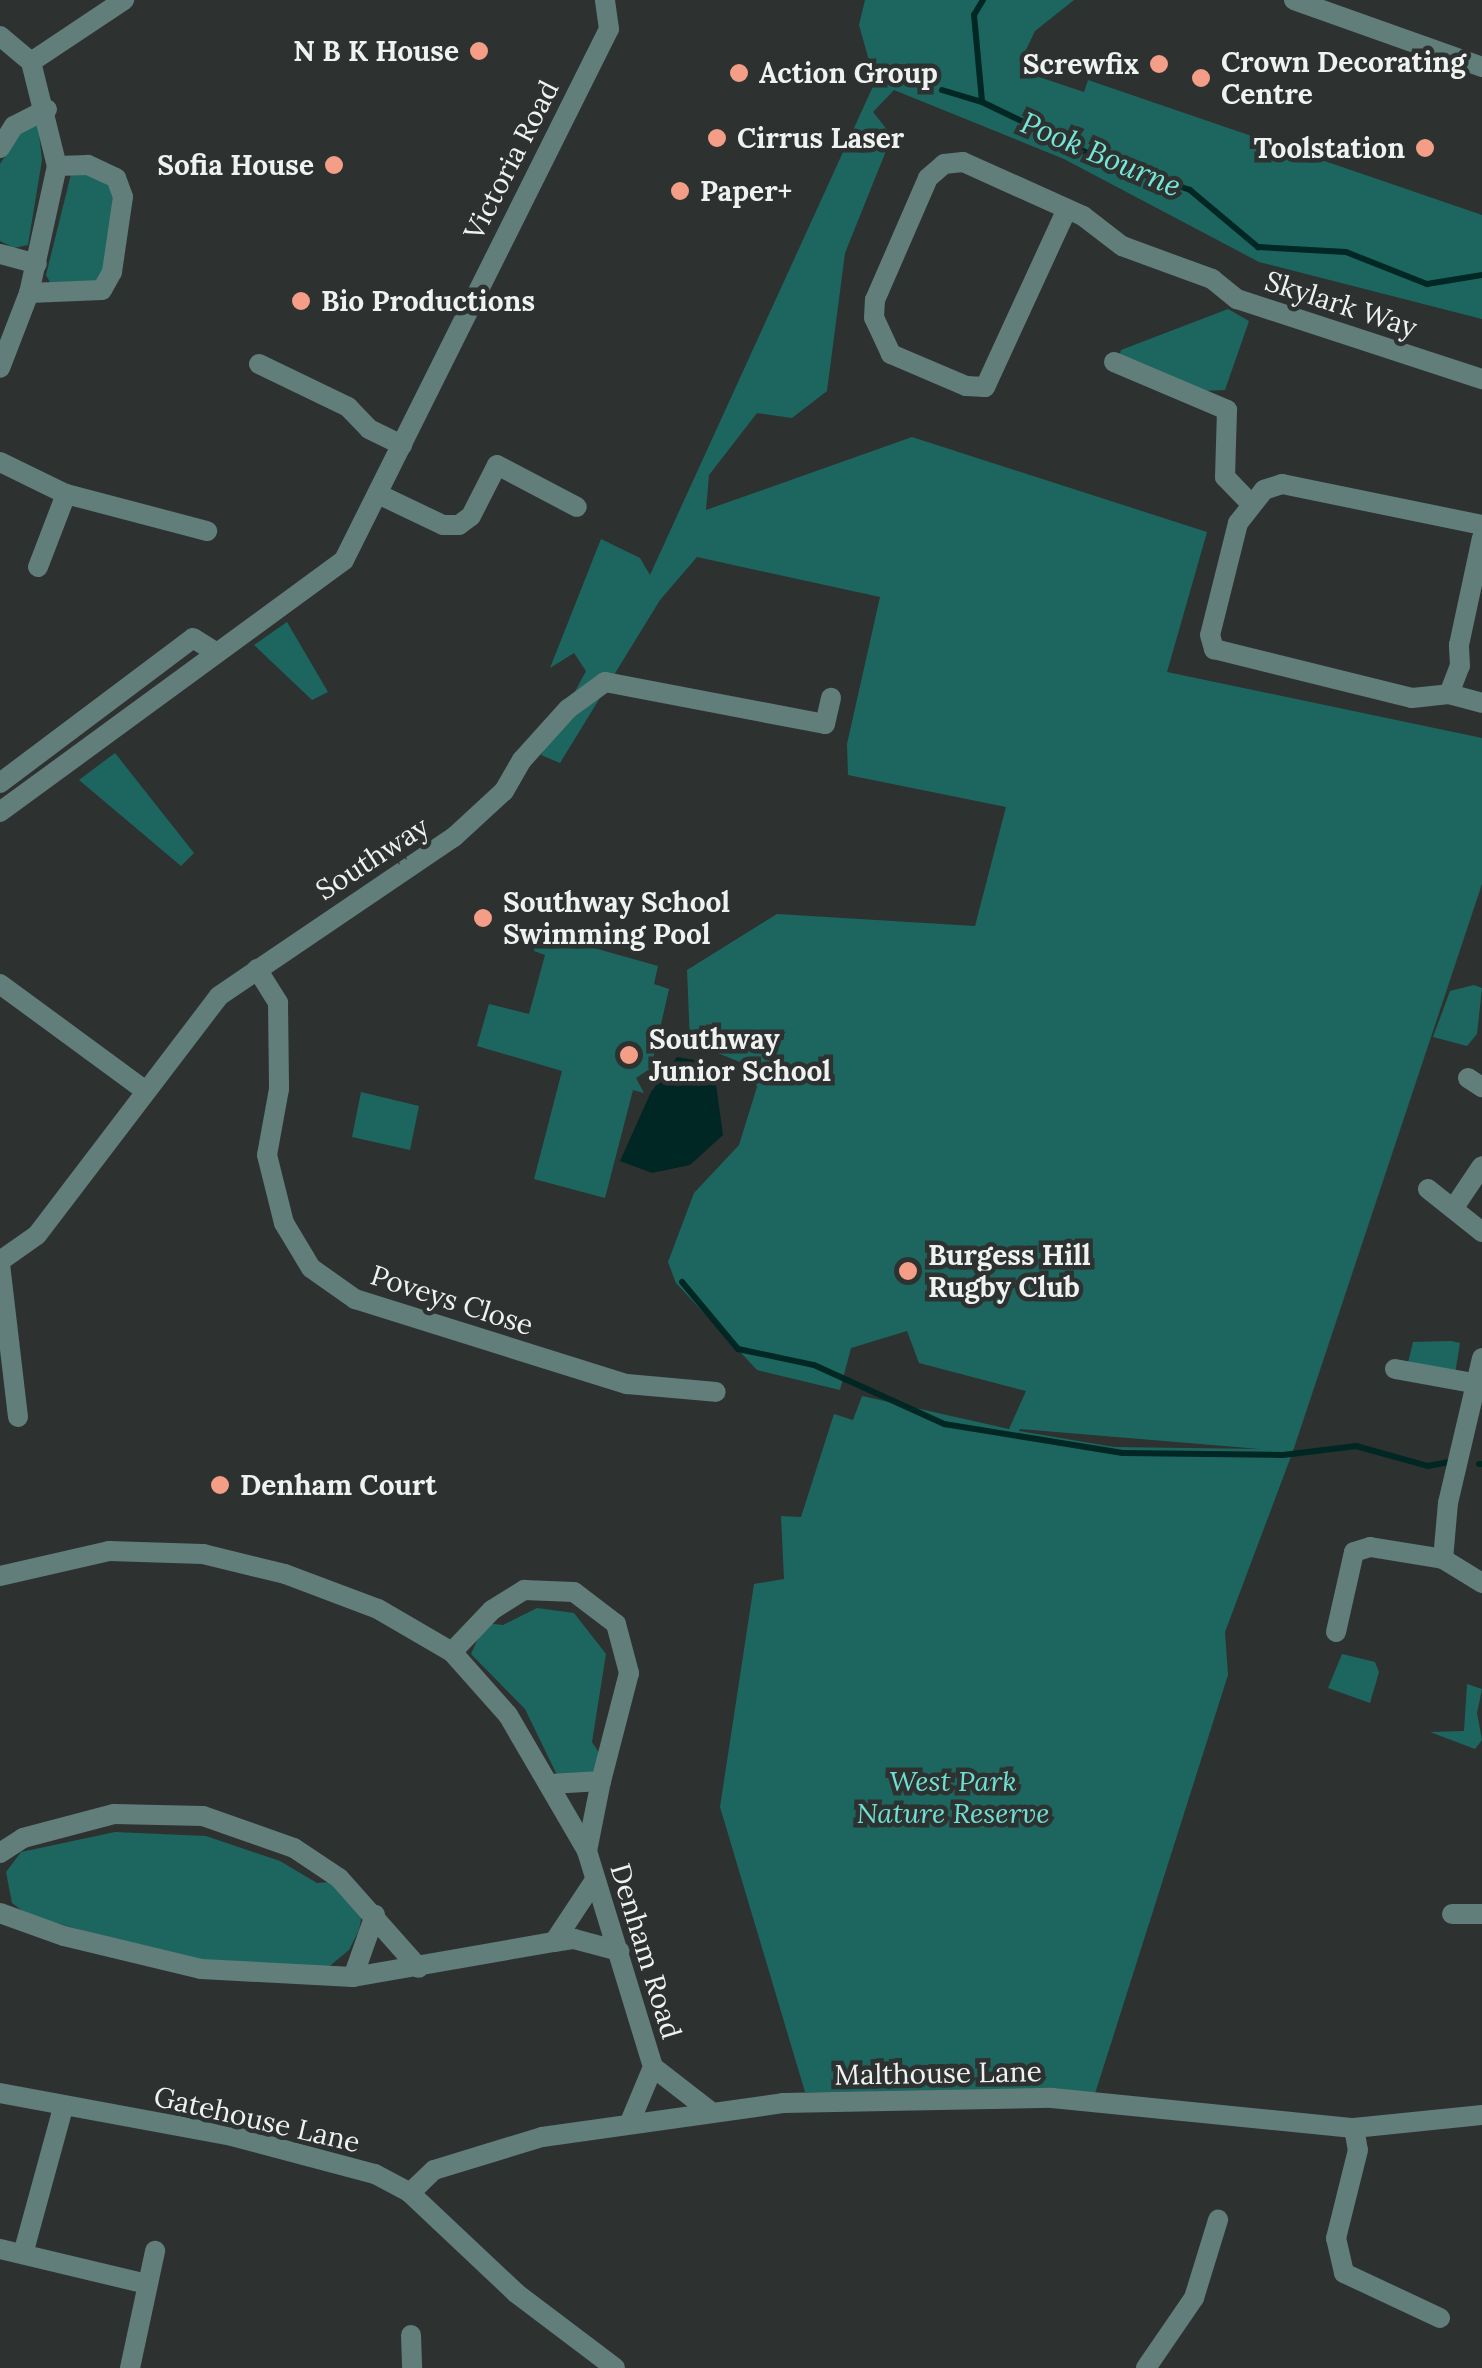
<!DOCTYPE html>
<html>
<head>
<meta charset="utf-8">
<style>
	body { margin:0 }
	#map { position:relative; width:1482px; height:2368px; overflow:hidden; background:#2d3231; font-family:Lora,serif }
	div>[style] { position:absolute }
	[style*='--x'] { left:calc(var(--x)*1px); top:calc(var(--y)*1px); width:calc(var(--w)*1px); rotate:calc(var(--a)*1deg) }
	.green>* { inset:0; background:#1c665f }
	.water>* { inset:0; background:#002723 }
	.stream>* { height:6px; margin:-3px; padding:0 3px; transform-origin:3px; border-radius:3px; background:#002723 }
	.street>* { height:20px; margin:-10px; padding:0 10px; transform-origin:10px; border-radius:10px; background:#617e7a }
	.dots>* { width:28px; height:28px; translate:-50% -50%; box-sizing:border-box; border:5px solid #2d3231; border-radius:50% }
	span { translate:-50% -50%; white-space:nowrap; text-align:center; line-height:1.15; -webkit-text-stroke:9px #2d3231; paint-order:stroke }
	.poi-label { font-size:28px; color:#eff2f1; font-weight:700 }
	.right { translate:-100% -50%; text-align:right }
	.left { translate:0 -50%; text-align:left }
	.street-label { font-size:28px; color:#eff2f1 }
	.park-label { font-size:28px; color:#6edfd2; font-style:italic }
	.water-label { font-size:30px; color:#76e6d9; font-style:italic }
</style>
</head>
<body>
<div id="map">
	<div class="green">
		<i style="clip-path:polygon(evenodd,865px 0,1074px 0,1035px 31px,1023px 56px,1037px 62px,1033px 75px,1084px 92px,1088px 80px,1482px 215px,1482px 319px,1259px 262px,1064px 159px,894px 90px,873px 112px,892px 136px,845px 253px,827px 391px,792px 418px,757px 413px,709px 475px,706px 510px,912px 437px,1207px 532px,1167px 672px,1482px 738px,1482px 884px,1293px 1451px,1225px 1632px,1228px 1675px,1093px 2100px,805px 2092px,720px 1807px,754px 1584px,784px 1579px,781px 1516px,801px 1517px,834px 1414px,853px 1420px,862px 1396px,1009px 1429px,1026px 1391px,919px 1363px,907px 1331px,851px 1348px,840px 1390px,757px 1370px,676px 1283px,668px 1262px,694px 1193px,739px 1145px,757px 1087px,750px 1066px,690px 1042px,687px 970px,777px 914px,975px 926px,1006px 807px,848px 775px,847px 744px,880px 597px,697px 557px,660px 600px,560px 763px,541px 755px,586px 671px,574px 653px,550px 668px,601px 539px,640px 558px,650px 575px,875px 82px,859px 25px,865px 0,1019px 1431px,1020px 1429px,1260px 1449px,1114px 1447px,1019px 1431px)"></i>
		<i style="clip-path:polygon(38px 125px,42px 160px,28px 245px,14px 248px,0 241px,0 164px,23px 127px)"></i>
		<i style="clip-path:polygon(86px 172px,109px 186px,113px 200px,103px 271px,97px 283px,52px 286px,46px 275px,71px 174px)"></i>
		<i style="clip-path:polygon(1228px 309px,1249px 321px,1225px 390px,1200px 391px,1119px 358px,1121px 350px)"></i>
		<i style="clip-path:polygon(287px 622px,328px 692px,312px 700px,254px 645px)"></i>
		<i style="clip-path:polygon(115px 753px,194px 853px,181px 866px,79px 780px)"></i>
		<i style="clip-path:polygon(537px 932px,658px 966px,654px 984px,669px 989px,651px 1068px,636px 1078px,644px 1093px,633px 1090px,605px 1198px,534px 1179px,562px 1071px,477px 1046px,489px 1004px,529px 1014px,545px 955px,534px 951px)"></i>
		<i style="clip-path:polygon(1474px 985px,1482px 988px,1477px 1034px,1467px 1046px,1433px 1037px,1450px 991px)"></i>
		<i style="clip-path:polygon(361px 1092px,419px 1106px,410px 1150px,352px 1137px)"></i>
		<i style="clip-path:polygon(1451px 1341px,1460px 1343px,1455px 1374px,1407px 1367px,1413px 1342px)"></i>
		<i style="clip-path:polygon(537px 1608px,574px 1613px,606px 1654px,592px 1742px,603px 1759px,596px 1773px,558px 1777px,525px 1709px,471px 1654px,485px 1623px,503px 1625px)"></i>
		<i style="clip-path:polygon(1342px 1654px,1375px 1662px,1379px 1672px,1370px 1703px,1328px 1688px)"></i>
		<i style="clip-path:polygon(1467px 1684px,1482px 1689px,1477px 1713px,1482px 1740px,1475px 1749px,1430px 1732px,1464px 1731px)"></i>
		<i style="clip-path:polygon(115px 1832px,206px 1836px,280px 1861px,317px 1883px,331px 1882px,362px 1914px,359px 1930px,349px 1950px,326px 1969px,191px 1961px,28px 1915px,12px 1903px,6px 1872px,21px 1852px)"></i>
	</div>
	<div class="water">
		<i style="clip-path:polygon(677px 1057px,713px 1063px,723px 1135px,690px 1165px,652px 1173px,620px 1161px,651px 1092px)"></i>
	</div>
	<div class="stream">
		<i style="--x:983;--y:0;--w:17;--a:121"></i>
		<i style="--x:974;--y:15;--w:87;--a:84.7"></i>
		<i style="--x:982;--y:102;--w:136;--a:25.8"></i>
		<i style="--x:1104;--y:161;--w:91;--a:18.6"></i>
		<i style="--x:1190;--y:190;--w:89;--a:40"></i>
		<i style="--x:1258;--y:247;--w:88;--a:3.3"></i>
		<i style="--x:1346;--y:252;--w:87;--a:21.6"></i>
		<i style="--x:1427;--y:284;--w:56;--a:-9.3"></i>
		<i style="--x:942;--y:90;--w:42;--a:16.7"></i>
		<i style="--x:682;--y:1282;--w:87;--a:50.1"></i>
		<i style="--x:738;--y:1349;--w:78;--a:11.9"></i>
		<i style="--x:814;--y:1365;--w:143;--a:24.4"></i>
		<i style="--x:944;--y:1424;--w:181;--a:9.2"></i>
		<i style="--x:1123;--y:1453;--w:160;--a:0.7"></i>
		<i style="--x:1283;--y:1455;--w:74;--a:-7"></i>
		<i style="--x:1356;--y:1446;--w:75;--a:15.5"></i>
		<i style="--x:1428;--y:1466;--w:20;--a:-11"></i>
		<i style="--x:1479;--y:1464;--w:3;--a:0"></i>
	</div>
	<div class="street">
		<i style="--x:1294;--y:0;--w:200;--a:19.6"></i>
		<i style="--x:0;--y:36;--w:40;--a:40"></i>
		<i style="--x:31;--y:62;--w:107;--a:76"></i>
		<i style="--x:57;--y:166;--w:130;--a:102.4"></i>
		<i style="--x:29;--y:293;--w:80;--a:111.1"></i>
		<i style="--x:31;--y:62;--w:112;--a:-33.7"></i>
		<i style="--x:0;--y:148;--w:26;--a:-58"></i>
		<i style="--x:14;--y:126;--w:37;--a:-27"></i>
		<i style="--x:1067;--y:209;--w:196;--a:114.7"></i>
		<i style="--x:985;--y:387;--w:19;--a:-177"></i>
		<i style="--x:966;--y:386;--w:82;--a:-156.9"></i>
		<i style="--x:891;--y:354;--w:40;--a:-115"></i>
		<i style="--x:874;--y:318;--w:18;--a:-87"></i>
		<i style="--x:875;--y:300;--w:133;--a:-66.5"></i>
		<i style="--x:928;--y:178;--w:21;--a:-41"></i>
		<i style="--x:944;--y:164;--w:19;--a:-6"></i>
		<i style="--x:963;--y:162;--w:132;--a:24.2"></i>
		<i style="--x:1083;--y:216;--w:49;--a:37.6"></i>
		<i style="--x:1122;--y:246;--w:96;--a:20.1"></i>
		<i style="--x:1212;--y:279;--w:32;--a:39"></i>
		<i style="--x:1237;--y:299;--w:258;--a:18.1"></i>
		<i style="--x:0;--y:254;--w:38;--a:15"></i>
		<i style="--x:29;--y:293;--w:73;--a:-2.4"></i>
		<i style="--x:102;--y:290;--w:21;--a:-61"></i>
		<i style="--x:112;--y:272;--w:76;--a:-81.7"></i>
		<i style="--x:123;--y:197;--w:20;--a:-110"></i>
		<i style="--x:116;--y:178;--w:31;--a:-155"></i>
		<i style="--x:88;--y:165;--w:31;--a:178"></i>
		<i style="--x:1114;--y:362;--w:123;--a:23"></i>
		<i style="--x:1227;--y:410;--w:67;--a:91.7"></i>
		<i style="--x:1225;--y:477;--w:36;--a:46"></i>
		<i style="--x:259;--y:364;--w:99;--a:25.8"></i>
		<i style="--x:348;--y:407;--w:30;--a:46"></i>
		<i style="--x:369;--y:429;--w:37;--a:26"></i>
		<i style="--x:0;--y:462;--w:73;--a:25.9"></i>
		<i style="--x:66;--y:494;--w:146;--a:14.7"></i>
		<i style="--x:378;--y:494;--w:72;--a:25.5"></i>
		<i style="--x:443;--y:525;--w:16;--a:0"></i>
		<i style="--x:459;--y:525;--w:15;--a:-37"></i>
		<i style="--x:471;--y:516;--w:57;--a:-63"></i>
		<i style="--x:497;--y:465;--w:90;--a:27.7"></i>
		<i style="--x:1482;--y:525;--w:204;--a:-168.4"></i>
		<i style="--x:1282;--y:484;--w:19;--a:162"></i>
		<i style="--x:1264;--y:490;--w:42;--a:128.2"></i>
		<i style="--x:1238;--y:523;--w:115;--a:104"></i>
		<i style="--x:1210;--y:635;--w:15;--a:74"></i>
		<i style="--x:1214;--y:649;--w:204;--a:13.9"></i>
		<i style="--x:1412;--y:698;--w:37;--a:-6"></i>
		<i style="--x:1449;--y:694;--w:30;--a:-69"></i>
		<i style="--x:1460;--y:666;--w:21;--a:-93"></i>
		<i style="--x:1459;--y:645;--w:109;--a:-77.9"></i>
		<i style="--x:38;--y:567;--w:78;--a:-69"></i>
		<i style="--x:1449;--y:694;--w:34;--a:15"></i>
		<i style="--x:0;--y:783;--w:241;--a:-36.9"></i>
		<i style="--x:193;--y:638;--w:25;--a:32"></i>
		<i style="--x:0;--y:812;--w:426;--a:-36.2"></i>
		<i style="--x:344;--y:560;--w:593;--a:-63.48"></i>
		<i style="--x:609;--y:29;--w:29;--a:-98"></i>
		<i style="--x:257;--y:969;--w:40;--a:58"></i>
		<i style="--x:278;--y:1003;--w:86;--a:89.3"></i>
		<i style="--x:279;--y:1089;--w:67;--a:100.3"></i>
		<i style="--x:267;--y:1155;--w:70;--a:76"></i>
		<i style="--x:284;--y:1223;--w:52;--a:59"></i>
		<i style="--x:311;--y:1268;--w:54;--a:35.2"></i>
		<i style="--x:355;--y:1299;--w:285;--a:17.4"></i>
		<i style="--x:627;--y:1384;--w:89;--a:5.1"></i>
		<i style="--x:0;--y:984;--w:177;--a:36.3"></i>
		<i style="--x:1468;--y:1078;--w:17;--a:33"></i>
		<i style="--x:1428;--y:1189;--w:69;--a:38.5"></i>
		<i style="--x:1455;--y:1206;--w:48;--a:-56"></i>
		<i style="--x:0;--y:1261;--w:45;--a:-35.1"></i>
		<i style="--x:37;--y:1235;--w:300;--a:-52.7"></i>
		<i style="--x:219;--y:996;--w:284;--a:-34.1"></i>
		<i style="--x:454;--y:837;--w:68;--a:-42.6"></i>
		<i style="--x:504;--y:791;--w:36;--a:-60"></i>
		<i style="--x:522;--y:760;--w:69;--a:-48"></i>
		<i style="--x:568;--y:709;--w:46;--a:-36.1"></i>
		<i style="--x:605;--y:682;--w:224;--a:10.8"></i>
		<i style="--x:825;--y:724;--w:27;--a:-77"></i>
		<i style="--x:0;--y:1264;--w:154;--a:83.3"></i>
		<i style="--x:1395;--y:1369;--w:84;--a:10.2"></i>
		<i style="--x:1443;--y:1559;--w:56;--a:-84.9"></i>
		<i style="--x:1448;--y:1503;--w:149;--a:-76.8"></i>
		<i style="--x:0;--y:1576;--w:112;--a:-12.9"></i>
		<i style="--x:109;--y:1551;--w:94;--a:1.8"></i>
		<i style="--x:203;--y:1554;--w:84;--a:13.7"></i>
		<i style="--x:285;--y:1574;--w:99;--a:20.6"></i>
		<i style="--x:378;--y:1609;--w:86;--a:30.2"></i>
		<i style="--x:452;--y:1652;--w:84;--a:48.4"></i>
		<i style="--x:508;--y:1715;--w:157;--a:59.8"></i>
		<i style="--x:587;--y:1851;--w:226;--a:73"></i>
		<i style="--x:653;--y:2067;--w:73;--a:37.8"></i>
		<i style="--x:1336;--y:1632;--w:82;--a:-77.3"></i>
		<i style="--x:1354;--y:1552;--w:17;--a:-17"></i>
		<i style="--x:1370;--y:1547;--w:74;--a:9.3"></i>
		<i style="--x:1443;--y:1559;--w:46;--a:31.6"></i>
		<i style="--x:452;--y:1652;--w:58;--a:-46.4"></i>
		<i style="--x:492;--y:1610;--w:38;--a:-32"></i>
		<i style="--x:524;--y:1590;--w:50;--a:2.3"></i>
		<i style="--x:574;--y:1592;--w:53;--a:37.3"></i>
		<i style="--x:616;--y:1624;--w:51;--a:75.1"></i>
		<i style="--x:629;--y:1673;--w:112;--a:104.5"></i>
		<i style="--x:601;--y:1781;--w:51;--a:176.6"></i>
		<i style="--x:587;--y:1851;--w:71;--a:-78.7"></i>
		<i style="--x:0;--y:1853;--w:27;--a:-33"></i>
		<i style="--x:23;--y:1838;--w:94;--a:-14.8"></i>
		<i style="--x:114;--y:1814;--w:89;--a:1.3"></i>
		<i style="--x:203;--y:1816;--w:96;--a:19.4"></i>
		<i style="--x:294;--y:1848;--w:54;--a:33.7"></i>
		<i style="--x:339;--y:1878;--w:120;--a:48.4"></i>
		<i style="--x:0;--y:1913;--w:68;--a:19.8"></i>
		<i style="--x:64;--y:1936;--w:141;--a:13.5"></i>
		<i style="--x:201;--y:1969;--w:152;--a:3"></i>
		<i style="--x:353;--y:1977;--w:204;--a:-9.9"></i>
		<i style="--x:554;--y:1942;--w:74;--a:-56.5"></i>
		<i style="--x:1452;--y:1914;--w:30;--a:0"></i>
		<i style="--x:554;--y:1942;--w:20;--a:-9"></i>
		<i style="--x:574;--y:1939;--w:47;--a:14.9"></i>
		<i style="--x:353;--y:1977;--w:66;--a:-70.5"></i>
		<i style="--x:0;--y:2093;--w:236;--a:10.5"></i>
		<i style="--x:232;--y:2136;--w:148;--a:14.9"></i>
		<i style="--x:375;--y:2174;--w:40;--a:28"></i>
		<i style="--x:410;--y:2193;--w:146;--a:43.3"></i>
		<i style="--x:516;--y:2293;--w:124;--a:37.1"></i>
		<i style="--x:630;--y:2122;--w:60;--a:-67.3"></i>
		<i style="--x:1354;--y:2128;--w:22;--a:80"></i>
		<i style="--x:1358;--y:2150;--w:91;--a:104"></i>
		<i style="--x:1336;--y:2238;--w:36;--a:77"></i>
		<i style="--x:1344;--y:2273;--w:106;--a:25.1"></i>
		<i style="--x:410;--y:2193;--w:33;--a:-44"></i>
		<i style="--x:434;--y:2170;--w:113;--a:-17"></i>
		<i style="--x:542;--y:2137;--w:243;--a:-8"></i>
		<i style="--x:783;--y:2103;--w:269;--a:-1.1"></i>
		<i style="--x:1052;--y:2098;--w:303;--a:5.7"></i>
		<i style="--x:1354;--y:2128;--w:129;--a:-5.8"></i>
		<i style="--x:0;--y:2249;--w:151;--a:13.4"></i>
		<i style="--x:23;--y:2254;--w:151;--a:-74.7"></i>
		<i style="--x:411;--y:2335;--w:33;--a:88"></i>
		<i style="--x:130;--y:2368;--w:120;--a:-77.9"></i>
		<i style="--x:1146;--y:2368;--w:85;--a:-55.6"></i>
		<i style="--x:1194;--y:2298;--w:82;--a:-72.9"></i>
	</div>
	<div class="dots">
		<i style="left:479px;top:51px;background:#f49e87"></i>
		<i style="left:1159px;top:64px;background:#f49e87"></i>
		<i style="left:739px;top:73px;background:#f49e87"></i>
		<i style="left:1201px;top:78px;background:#f49e87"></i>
		<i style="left:717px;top:138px;background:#f49e87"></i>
		<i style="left:1425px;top:148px;background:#f49e87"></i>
		<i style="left:334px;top:165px;background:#f49e87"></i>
		<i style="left:680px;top:191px;background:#f49e87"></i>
		<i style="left:301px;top:301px;background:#f49e87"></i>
		<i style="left:483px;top:918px;background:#f49e87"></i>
		<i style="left:629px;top:1055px;background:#f49e87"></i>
		<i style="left:908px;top:1271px;background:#f49e87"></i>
		<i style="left:220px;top:1485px;background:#f49e87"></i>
	</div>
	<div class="poi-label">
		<span class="right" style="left:459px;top:51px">N B K House</span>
		<span class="left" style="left:1221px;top:78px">Crown Decorating<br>Centre</span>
		<span class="right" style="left:1139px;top:64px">Screwfix</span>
		<span class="left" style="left:759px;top:73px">Action Group</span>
		<span class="left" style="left:737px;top:138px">Cirrus Laser</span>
		<span class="right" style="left:1405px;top:148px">Toolstation</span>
		<span class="right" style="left:314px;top:165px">Sofia House</span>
		<span class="left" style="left:700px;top:191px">Paper+</span>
		<span class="left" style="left:321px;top:301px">Bio Productions</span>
		<span class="left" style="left:503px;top:918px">Southway School<br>Swimming Pool</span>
		<span class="left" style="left:649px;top:1055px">Southway<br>Junior School</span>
		<span class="left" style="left:928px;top:1271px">Burgess Hill<br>Rugby Club</span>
		<span class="left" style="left:240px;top:1485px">Denham Court</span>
	</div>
	<div class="street-label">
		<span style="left:511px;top:160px;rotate:-63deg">Victoria Road</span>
		<span style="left:1341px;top:304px;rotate:18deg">Skylark Way</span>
		<span style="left:372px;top:858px;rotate:-33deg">Southway</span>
		<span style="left:452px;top:1300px;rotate:18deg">Poveys Close</span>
		<span style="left:646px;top:1951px;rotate:73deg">Denham Road</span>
		<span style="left:938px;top:2073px;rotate:-1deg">Malthouse Lane</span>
		<span style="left:257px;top:2119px;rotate:13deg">Gatehouse Lane</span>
	</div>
	<div class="park-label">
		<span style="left:953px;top:1797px">West Park<br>Nature Reserve</span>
	</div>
	<div class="water-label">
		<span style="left:1101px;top:154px;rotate:23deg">Pook Bourne</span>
	</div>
</div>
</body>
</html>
